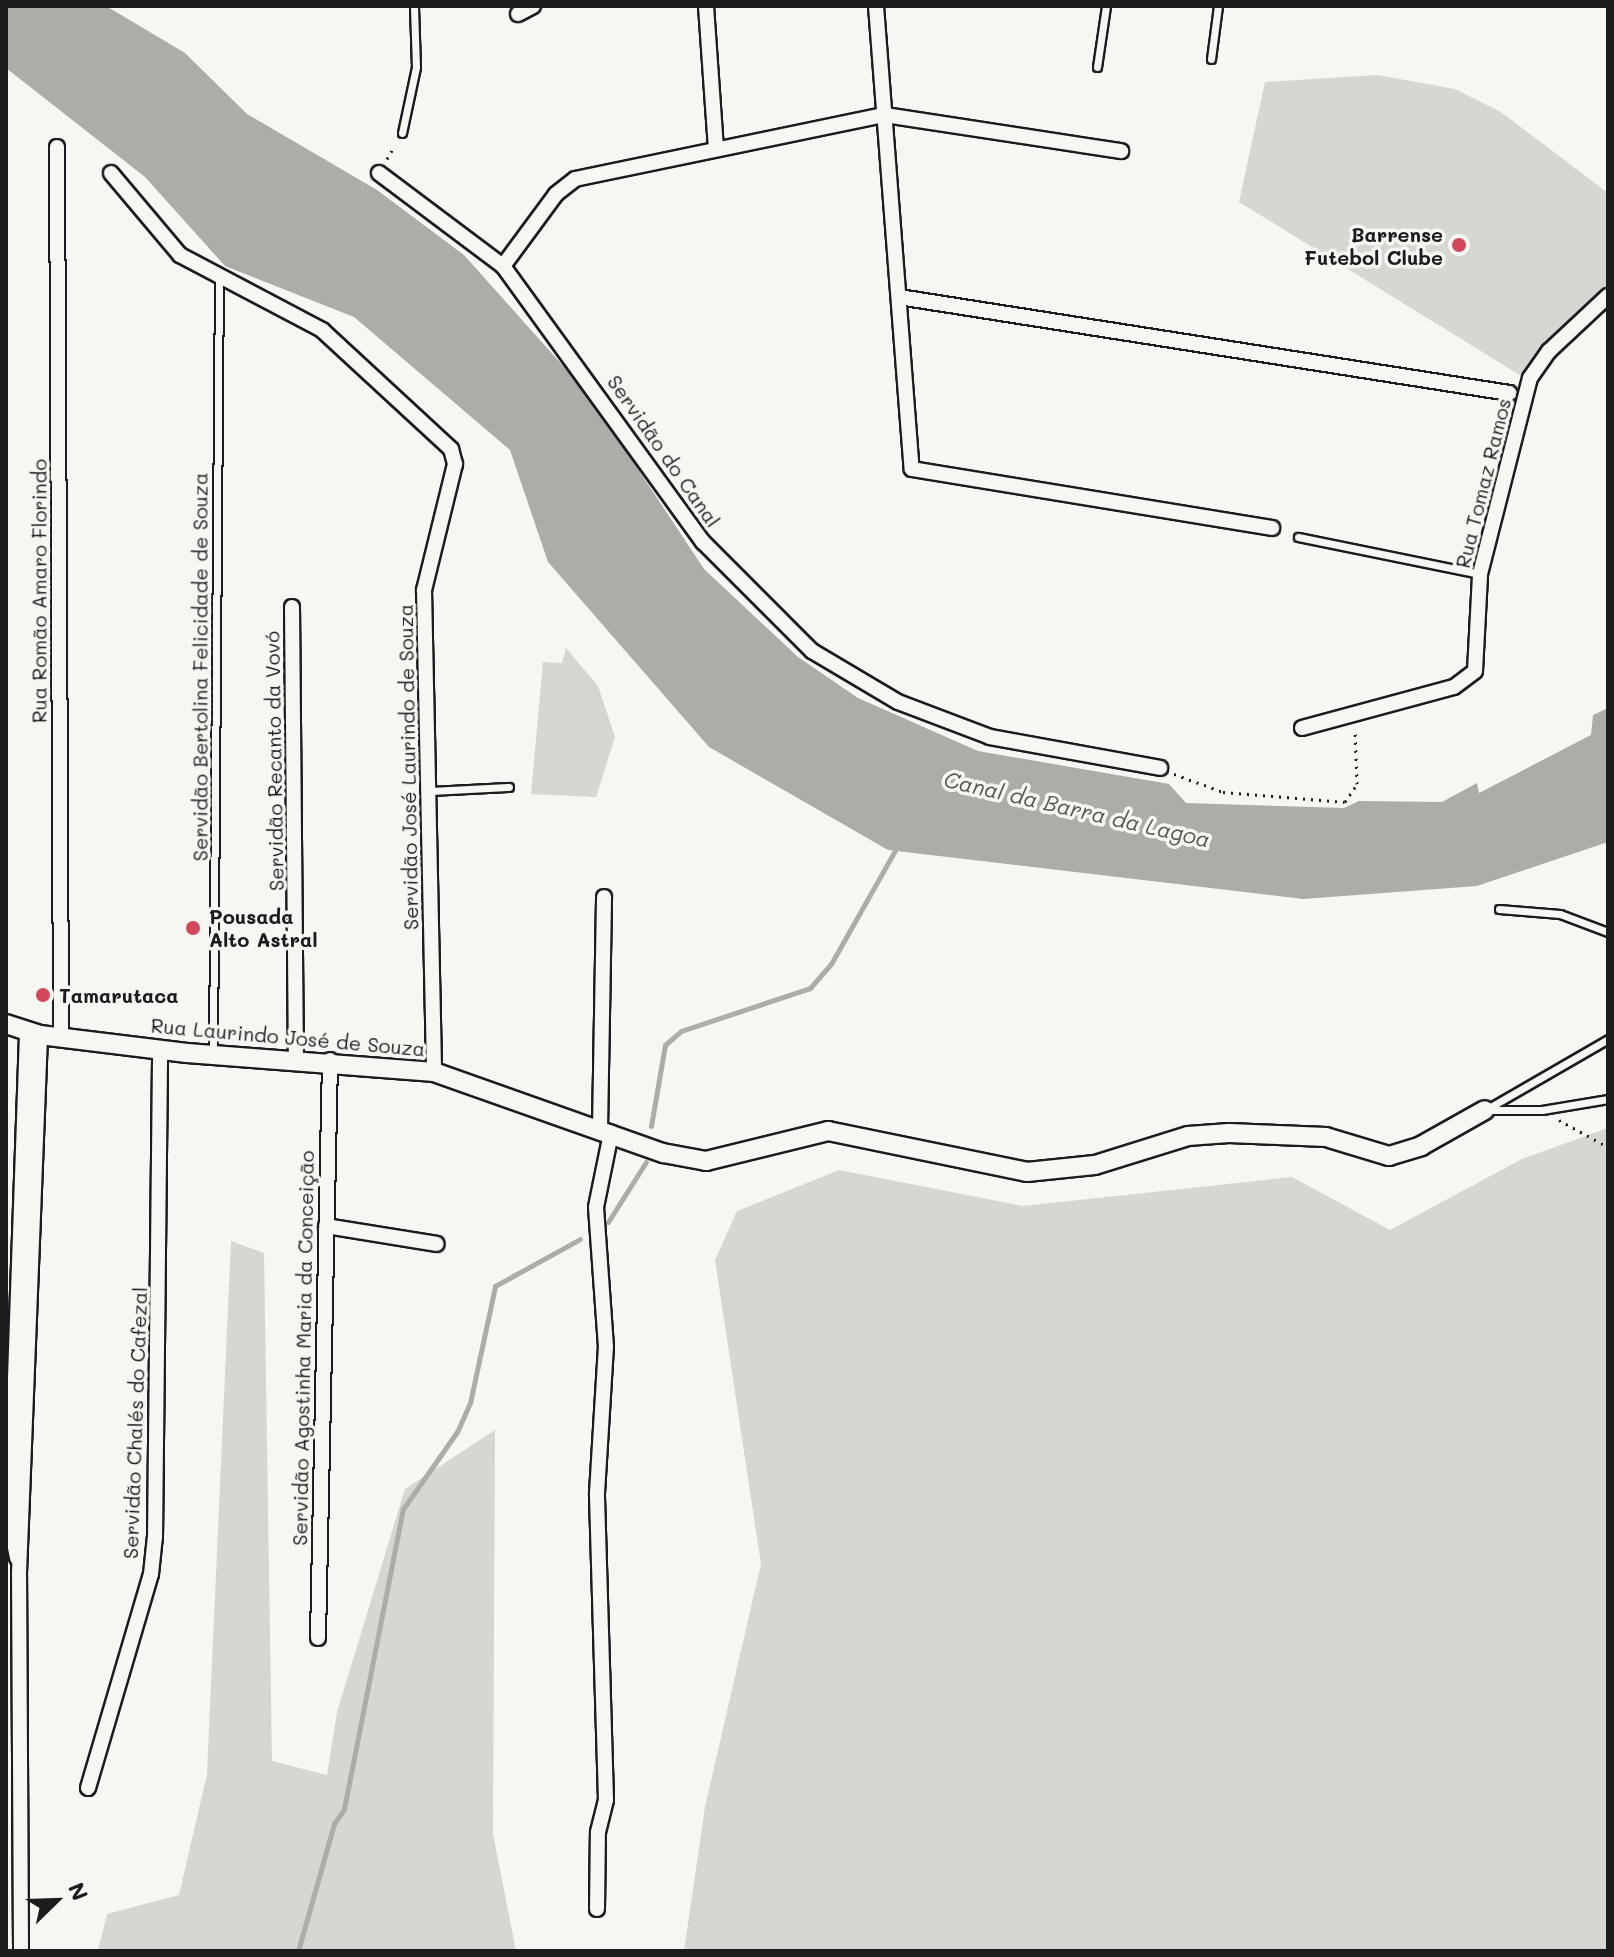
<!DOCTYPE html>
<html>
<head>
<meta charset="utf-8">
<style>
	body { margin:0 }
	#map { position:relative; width:1614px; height:1957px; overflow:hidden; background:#f6f6f2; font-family:Mali,sans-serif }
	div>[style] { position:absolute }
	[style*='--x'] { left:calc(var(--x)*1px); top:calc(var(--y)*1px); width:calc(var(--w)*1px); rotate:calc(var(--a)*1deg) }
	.green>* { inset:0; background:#d6d6d2 }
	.water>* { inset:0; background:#acaca9 }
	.stream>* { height:5px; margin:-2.5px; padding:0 2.5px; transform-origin:2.5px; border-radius:2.5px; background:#acaca9 }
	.path>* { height:3px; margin-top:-1.5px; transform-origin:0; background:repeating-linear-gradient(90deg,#1c1c1c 0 2px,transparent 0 8px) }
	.roads { filter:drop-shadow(2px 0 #1c1c1c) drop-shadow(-2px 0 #1c1c1c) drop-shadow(0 2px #1c1c1c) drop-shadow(0 -2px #1c1c1c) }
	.service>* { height:7px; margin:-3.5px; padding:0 3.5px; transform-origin:3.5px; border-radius:3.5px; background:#f6f6f2 }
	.minor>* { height:14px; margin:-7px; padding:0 7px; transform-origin:7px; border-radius:7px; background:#f6f6f2 }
	.tertiary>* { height:18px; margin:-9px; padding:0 9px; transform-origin:9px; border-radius:9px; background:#f6f6f2 }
	.dots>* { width:22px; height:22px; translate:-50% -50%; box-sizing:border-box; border:4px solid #f6f6f2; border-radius:50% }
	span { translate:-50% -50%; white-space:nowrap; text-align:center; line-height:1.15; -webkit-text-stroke:7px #f6f6f2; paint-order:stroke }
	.poi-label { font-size:20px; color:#1c1c1c; font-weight:700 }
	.right { translate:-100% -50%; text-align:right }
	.left { translate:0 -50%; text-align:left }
	.street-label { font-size:20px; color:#1c1c1c }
	.water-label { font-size:22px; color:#565654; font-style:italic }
	.frame { position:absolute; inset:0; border:8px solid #1c1c1c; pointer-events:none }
	.north { position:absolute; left:16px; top:1861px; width:80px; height:80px; -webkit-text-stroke:6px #f6f6f2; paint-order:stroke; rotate:67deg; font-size:22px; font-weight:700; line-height:32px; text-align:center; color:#1c1c1c }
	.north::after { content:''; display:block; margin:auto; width:28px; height:36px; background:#1c1c1c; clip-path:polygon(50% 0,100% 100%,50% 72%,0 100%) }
</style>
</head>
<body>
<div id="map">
	<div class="green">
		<i style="clip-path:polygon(1377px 75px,1455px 89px,1501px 112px,1608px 193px,1608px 289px,1523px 377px,1239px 202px,1265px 82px)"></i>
		<i style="clip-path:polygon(566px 648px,598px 686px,615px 737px,596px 797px,531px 794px,543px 662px,562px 663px)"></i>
		<i style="clip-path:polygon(1608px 1128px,1608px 1951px,684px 1951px,705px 1807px,761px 1564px,715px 1260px,737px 1211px,839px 1170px,1023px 1206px,1292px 1177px,1390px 1230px,1522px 1159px)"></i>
		<i style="clip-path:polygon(231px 1241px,264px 1253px,272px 1761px,327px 1775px,337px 1712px,405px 1489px,495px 1430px,493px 1834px,516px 1951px,98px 1951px,107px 1914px,179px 1895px,207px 1774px)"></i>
	</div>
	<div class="water">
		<i style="clip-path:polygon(6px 6px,106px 6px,185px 53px,247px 114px,377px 190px,464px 255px,589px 395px,704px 569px,798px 657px,858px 698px,978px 751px,1169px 784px,1186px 803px,1344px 808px,1359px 801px,1442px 802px,1477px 783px,1479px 793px,1591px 735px,1593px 715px,1608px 708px,1608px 842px,1477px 886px,1303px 899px,888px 850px,709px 747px,548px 562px,510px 450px,354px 317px,225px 266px,145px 177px,6px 68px)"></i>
	</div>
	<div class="stream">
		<i style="--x:651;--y:1126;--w:82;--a:-80.2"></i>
		<i style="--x:665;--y:1045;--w:21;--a:-41"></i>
		<i style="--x:681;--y:1031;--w:136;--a:-18.4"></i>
		<i style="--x:810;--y:988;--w:32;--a:-49"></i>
		<i style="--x:831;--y:964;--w:137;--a:-60.6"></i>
		<i style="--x:608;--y:1222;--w:71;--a:-57.7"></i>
		<i style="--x:298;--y:1951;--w:132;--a:-74.2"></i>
		<i style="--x:334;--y:1824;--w:18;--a:-56"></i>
		<i style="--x:344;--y:1809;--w:306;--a:-78.9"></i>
		<i style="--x:403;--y:1509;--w:94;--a:-55"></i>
		<i style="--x:457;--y:1432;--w:32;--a:-66"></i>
		<i style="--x:470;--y:1403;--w:120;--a:-77.9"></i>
		<i style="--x:495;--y:1286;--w:97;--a:-28.9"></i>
	</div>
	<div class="path">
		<i style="--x:387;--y:159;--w:16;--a:-60"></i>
		<i style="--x:1174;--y:774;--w:52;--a:20.2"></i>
		<i style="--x:1223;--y:792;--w:122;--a:4.7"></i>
		<i style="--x:1345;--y:802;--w:22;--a:-56"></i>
		<i style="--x:1357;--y:784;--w:55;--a:-92.1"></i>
		<i style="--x:1559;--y:1120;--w:56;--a:28.9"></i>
	</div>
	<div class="roads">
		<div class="service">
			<i style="--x:1211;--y:59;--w:53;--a:-82.5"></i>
			<i style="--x:1097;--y:67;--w:62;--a:-81.6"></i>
			<i style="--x:402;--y:133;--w:67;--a:-78"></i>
			<i style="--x:416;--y:67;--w:61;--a:-91.9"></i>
			<i style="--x:1298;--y:537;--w:186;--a:11.5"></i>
			<i style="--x:429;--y:791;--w:80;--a:-2.9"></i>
			<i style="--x:1499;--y:909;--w:61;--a:4.7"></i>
			<i style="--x:1560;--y:914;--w:51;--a:20.6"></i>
			<i style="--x:213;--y:1053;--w:774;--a:-89.56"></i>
			<i style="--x:1487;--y:1109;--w:140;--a:-30"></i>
			<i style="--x:1487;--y:1110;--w:55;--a:0"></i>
			<i style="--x:1542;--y:1110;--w:67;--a:-9.5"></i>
		</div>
		<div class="minor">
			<i style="--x:706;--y:6;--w:142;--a:86"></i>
			<i style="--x:876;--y:6;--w:464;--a:85.6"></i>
			<i style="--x:912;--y:469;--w:365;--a:9.3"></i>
			<i style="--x:518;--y:14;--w:17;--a:-28"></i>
			<i style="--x:57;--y:147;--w:888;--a:89.74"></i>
			<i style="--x:111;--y:173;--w:107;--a:49.9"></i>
			<i style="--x:180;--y:255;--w:161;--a:27.8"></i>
			<i style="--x:322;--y:330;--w:176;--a:42.7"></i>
			<i style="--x:451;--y:449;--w:16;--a:75"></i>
			<i style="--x:455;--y:464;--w:130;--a:103.8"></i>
			<i style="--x:424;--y:590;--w:482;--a:88.8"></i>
			<i style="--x:379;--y:173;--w:155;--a:36.9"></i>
			<i style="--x:503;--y:266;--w:341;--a:54.1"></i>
			<i style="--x:703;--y:542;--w:154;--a:45"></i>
			<i style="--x:812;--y:651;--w:100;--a:30.7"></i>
			<i style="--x:898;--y:702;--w:98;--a:20.8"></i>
			<i style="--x:990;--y:737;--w:173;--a:10.3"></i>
			<i style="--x:503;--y:266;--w:89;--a:-53.6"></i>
			<i style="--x:556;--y:194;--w:24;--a:-38"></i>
			<i style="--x:575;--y:179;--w:317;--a:-11.7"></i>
			<i style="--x:885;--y:115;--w:239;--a:8.7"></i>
			<i style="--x:899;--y:297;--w:618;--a:8.94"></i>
			<i style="--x:292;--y:607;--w:451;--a:89.5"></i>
			<i style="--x:1302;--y:728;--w:157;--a:-15.1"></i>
			<i style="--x:1454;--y:687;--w:26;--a:-37"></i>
			<i style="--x:1475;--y:671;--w:97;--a:-87"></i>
			<i style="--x:1480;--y:574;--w:202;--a:-75.7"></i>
			<i style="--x:1530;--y:378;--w:33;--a:-55"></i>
			<i style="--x:1549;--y:351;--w:81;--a:-43"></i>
			<i style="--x:600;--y:1129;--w:232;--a:-89"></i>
			<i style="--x:326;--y:1226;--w:112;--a:9.2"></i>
			<i style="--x:17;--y:1558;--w:38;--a:-101"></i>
			<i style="--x:10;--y:1521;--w:490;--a:-88"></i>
			<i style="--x:318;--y:1638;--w:578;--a:-88.81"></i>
			<i style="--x:88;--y:1788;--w:223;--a:-73.6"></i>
			<i style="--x:151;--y:1574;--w:36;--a:-84"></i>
			<i style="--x:155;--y:1538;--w:489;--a:-89.4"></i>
			<i style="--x:597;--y:1909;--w:77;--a:-89.3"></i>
			<i style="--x:598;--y:1832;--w:33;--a:-76"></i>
			<i style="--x:606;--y:1800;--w:307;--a:-91.7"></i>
			<i style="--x:597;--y:1493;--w:146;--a:-86.5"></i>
			<i style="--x:606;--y:1347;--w:140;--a:-94.1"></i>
			<i style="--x:596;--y:1207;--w:76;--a:-78.5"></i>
			<i style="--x:21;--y:1949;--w:376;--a:-90.3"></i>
			<i style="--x:19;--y:1573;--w:538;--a:-87.76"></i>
		</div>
		<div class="tertiary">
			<i style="--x:6;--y:1024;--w:36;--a:18"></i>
			<i style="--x:40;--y:1035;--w:148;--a:7"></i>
			<i style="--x:187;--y:1053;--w:248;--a:4.4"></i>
			<i style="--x:434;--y:1072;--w:243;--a:19.5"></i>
			<i style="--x:663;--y:1153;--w:44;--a:10.5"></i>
			<i style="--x:706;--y:1161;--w:126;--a:-13.8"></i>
			<i style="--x:828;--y:1131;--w:203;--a:11.6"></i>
			<i style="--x:1027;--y:1172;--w:68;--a:-5.9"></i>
			<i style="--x:1095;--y:1165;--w:97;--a:-17.3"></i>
			<i style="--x:1188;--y:1136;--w:41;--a:-4.2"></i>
			<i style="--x:1229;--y:1133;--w:97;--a:2.4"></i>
			<i style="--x:1326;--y:1137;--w:66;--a:16.8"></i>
			<i style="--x:1389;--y:1156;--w:34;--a:-17"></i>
			<i style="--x:1421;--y:1146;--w:73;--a:-29.4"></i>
		</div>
	</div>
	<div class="dots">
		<i style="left:1459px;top:245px;background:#d1495b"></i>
		<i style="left:193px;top:928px;background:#d1495b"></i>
		<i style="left:43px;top:995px;background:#d1495b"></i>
	</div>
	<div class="poi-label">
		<span class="right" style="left:1443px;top:246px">Barrense<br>Futebol Clube</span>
		<span class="left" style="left:209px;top:928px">Pousada<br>Alto Astral</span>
		<span class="left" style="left:59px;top:995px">Tamarutaca</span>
	</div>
	<div class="street-label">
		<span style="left:664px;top:451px;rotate:55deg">Servidão do Canal</span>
		<span style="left:1483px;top:483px;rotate:-76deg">Rua Tomaz Ramos</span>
		<span style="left:39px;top:591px;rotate:-90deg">Rua Romão Amaro Florindo</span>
		<span style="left:200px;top:667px;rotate:-90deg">Servidão Bertolina Felicidade de Souza</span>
		<span style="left:274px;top:761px;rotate:-91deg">Servidão Recanto da Vovó</span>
		<span style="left:408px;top:767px;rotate:-91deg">Servidão José Laurindo de Souza</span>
		<span style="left:288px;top:1037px;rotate:5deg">Rua Laurindo José de Souza</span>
		<span style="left:303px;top:1348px;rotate:-89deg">Servidão Agostinha Maria da Conceição</span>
		<span style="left:135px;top:1423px;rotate:-88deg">Servidão Chalés do Cafezal</span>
	</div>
	<div class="water-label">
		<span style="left:1077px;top:809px;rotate:13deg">Canal da Barra da Lagoa</span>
	</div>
	<div class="frame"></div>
	<div class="north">N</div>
</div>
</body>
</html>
